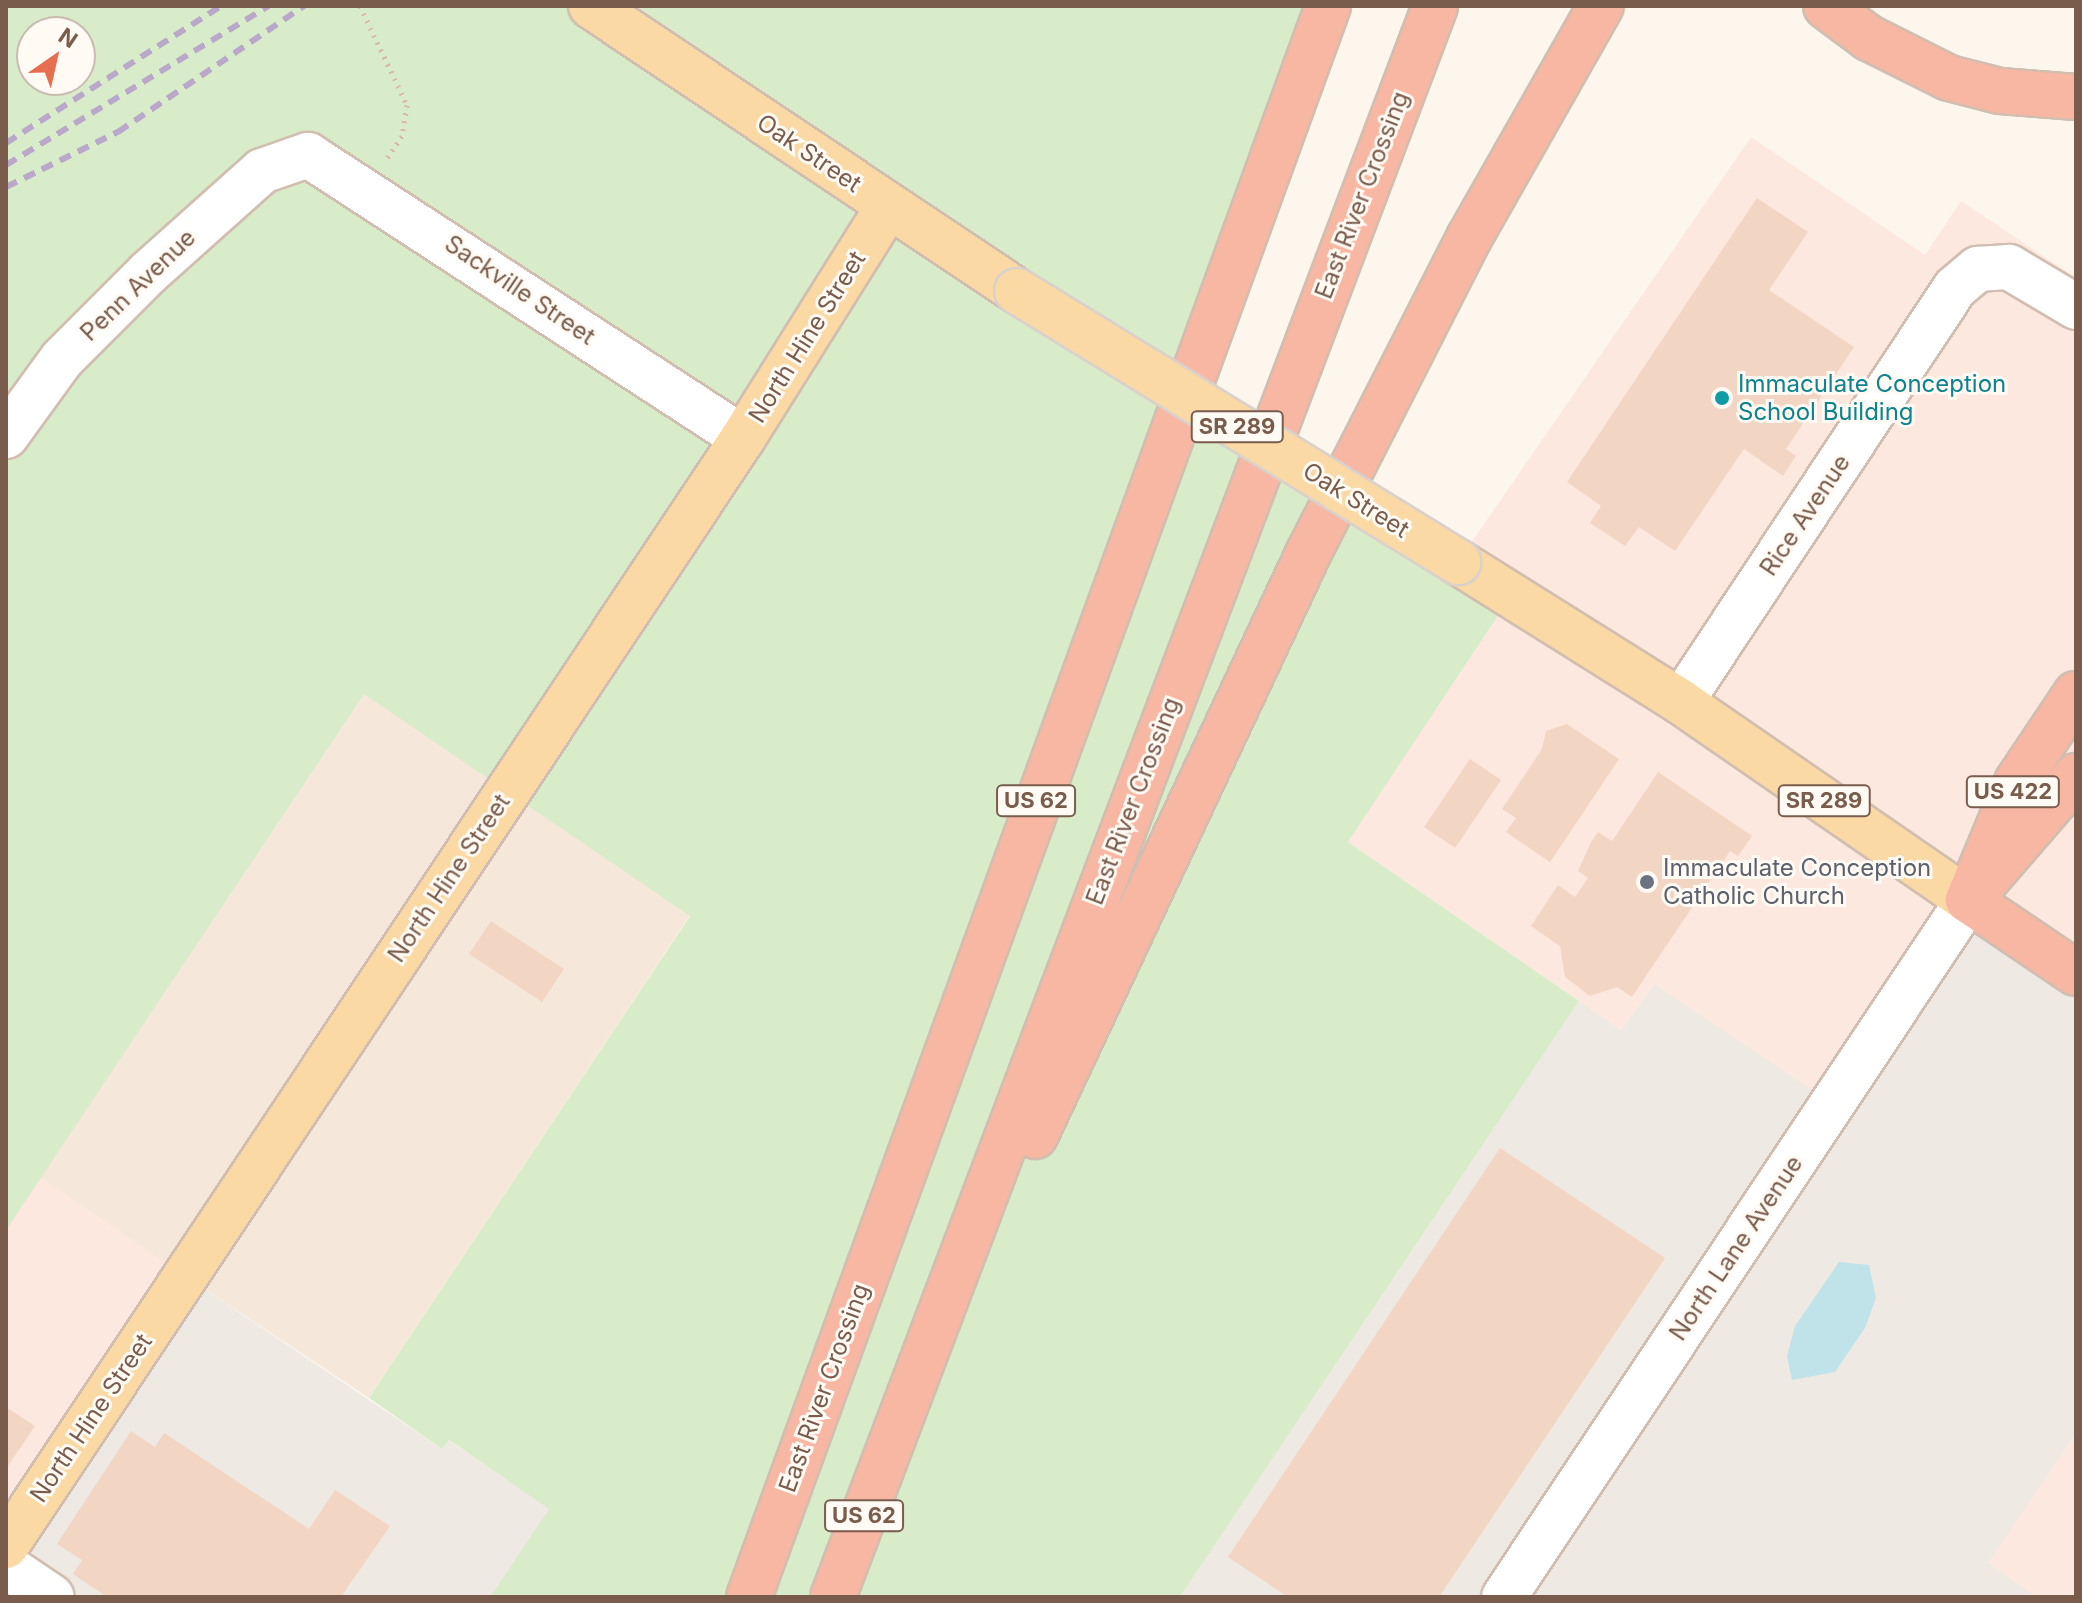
<!DOCTYPE html>
<html>
<head>
<meta charset="utf-8">
<style>
	body { margin:0 }
	#map { position:relative; width:2082px; height:1603px; overflow:hidden; background:#fdf6ec; font-family:Inter,sans-serif }
	div>[style] { position:absolute }
	[style*='--x'] { left:calc(var(--x)*1px); top:calc(var(--y)*1px); width:calc(var(--w)*1px); rotate:calc(var(--a)*1deg) }
	.residential>* { inset:0; background:#f5e8da }
	.commercial>* { inset:0; background:#fde8e0 }
	.industrial>* { inset:0; background:#efe9e4 }
	.green>* { inset:0; background:#d8ecc9 }
	.water>* { inset:0; background:#bfe3e8 }
	.building>* { inset:0; background:#f3d5c3 }
	.path>* { height:5px; margin-top:-2.5px; transform-origin:0; background:repeating-linear-gradient(90deg,#d9b8a5 0 2px,transparent 0 8px) }
	.roads { filter:drop-shadow(2px 0 #d1beb0) drop-shadow(-2px 0 #d1beb0) drop-shadow(0 2px #d1beb0) drop-shadow(0 -2px #d1beb0) }
	.minor>* { height:44px; margin:-22px; padding:0 22px; transform-origin:22px; border-radius:22px; background:#fff }
	.major>* { height:44px; margin:-22px; padding:0 22px; transform-origin:22px; border-radius:22px; background:#fbd9a5 }
	.highway>* { height:44px; margin:-22px; padding:0 22px; transform-origin:22px; border-radius:22px; background:#f7b7a3 }
	.rail>* { height:6px; margin-top:-3px; transform-origin:0; background:repeating-linear-gradient(90deg,#b9a8c9 0 12px,transparent 0 20px) }
	.bridges { filter:drop-shadow(2px 0 #dad1cd) drop-shadow(-2px 0 #dad1cd) drop-shadow(0 2px #dad1cd) drop-shadow(0 -2px #dad1cd) }
	.major-bridge>* { height:44px; margin:-22px; padding:0 22px; transform-origin:22px; border-radius:22px; background:#fbd9a5 }
	.dots>* { width:22px; height:22px; translate:-50% -50%; box-sizing:border-box; border:4px solid #fffaf3; border-radius:50% }
	span { translate:-50% -50%; white-space:nowrap; text-align:center; line-height:1.15; -webkit-text-stroke:6px #fffaf3; paint-order:stroke }
	.shield-label span { padding:2px 6px; background:#fffaf3; border:2px solid; border-radius:6px; -webkit-text-stroke-width:0 }
	.shield-label { font-size:22px; color:#7a5c4d; font-weight:700 }
	.street-label { font-size:24px; color:#7a5c4d }
	.culture-label { font-size:24px; color:#0d838f }
	.left { translate:0 -50%; text-align:left }
	.worship-label { font-size:24px; color:#5b616d }
	.frame { position:absolute; inset:0; border:8px solid #7a5c4d; pointer-events:none }
	.north { position:absolute; left:16px; top:16px; width:80px; height:80px; box-sizing:border-box; background:#fffaf3; border:2px solid #cabbb1; border-radius:50%; rotate:34deg; font-size:22px; font-weight:700; line-height:32px; text-align:center; color:#7a5c4d }
	.north::after { content:''; display:block; margin:auto; width:28px; height:36px; background:#e76f51; clip-path:polygon(50% 0,100% 100%,50% 72%,0 100%) }
</style>
</head>
<body>
<div id="map">
	<div class="residential">
		<i style="clip-path:polygon(6px 436px,690px 915px,369px 1398px,185px 1276px,6px 1546px)"></i>
	</div>
	<div class="commercial">
		<i style="clip-path:polygon(1751px 137px,1925px 255px,1961px 201px,2076px 278px,2076px 974px,1832px 1103px,1654px 984px,1621px 1030px,1348px 842px,1511px 596px,1458px 562px)"></i>
		<i style="clip-path:polygon(41px 1178px,185px 1276px,6px 1546px,6px 1230px)"></i>
		<i style="clip-path:polygon(2076px 1433px,2076px 1597px,2037px 1597px,1987px 1563px)"></i>
	</div>
	<div class="industrial">
		<i style="clip-path:polygon(1968px 900px,2076px 974px,2076px 1433px,1988px 1563px,2037px 1597px,1180px 1597px,1579px 1001px,1621px 1030px,1654px 984px,1832px 1103px)"></i>
		<i style="clip-path:polygon(185px 1276px,442px 1449px,448px 1440px,550px 1509px,490px 1597px,6px 1597px,6px 1546px)"></i>
	</div>
	<div class="green">
		<i style="clip-path:polygon(evenodd,6px 6px,1328px 6px,1183px 398px,1511px 596px,1348px 842px,1579px 1001px,1180px 1597px,490px 1597px,549px 1509px,449px 1440px,442px 1449px,369px 1398px,690px 916px,364px 694px,6px 1230px,6px 6px,32px 32px,80px 32px,80px 80px,32px 80px,32px 32px)"></i>
	</div>
	<div class="water">
		<i style="clip-path:polygon(1839px 1262px,1869px 1265px,1876px 1298px,1865px 1328px,1835px 1372px,1792px 1380px,1787px 1356px,1795px 1326px)"></i>
	</div>
	<div class="building">
		<i style="clip-path:polygon(1757px 198px,1808px 232px,1769px 290px,1854px 347px,1786px 449px,1796px 456px,1783px 476px,1744px 449px,1675px 551px,1639px 527px,1625px 546px,1590px 523px,1601px 506px,1567px 482px)"></i>
		<i style="clip-path:polygon(1567px 724px,1619px 759px,1550px 862px,1506px 832px,1516px 818px,1502px 809px,1542px 749px,1546px 731px)"></i>
		<i style="clip-path:polygon(1470px 759px,1501px 780px,1455px 848px,1424px 827px)"></i>
		<i style="clip-path:polygon(1658px 772px,1752px 836px,1738px 856px,1730px 851px,1632px 997px,1617px 987px,1590px 996px,1565px 977px,1560px 946px,1531px 926px,1558px 885px,1575px 897px,1588px 878px,1578px 871px,1591px 842px,1598px 832px,1612px 841px)"></i>
		<i style="clip-path:polygon(491px 921px,564px 969px,542px 1002px,469px 954px)"></i>
		<i style="clip-path:polygon(1500px 1148px,1665px 1258px,1439px 1597px,1288px 1597px,1228px 1557px)"></i>
		<i style="clip-path:polygon(6px 1407px,35px 1426px,6px 1469px)"></i>
		<i style="clip-path:polygon(131px 1431px,155px 1447px,164px 1433px,309px 1529px,335px 1490px,390px 1526px,341px 1597px,107px 1597px,73px 1574px,82px 1560px,57px 1544px)"></i>
	</div>
	<div class="path">
		<i style="--x:360;--y:6;--w:110;--a:64.6"></i>
		<i style="--x:407;--y:105;--w:31;--a:99"></i>
		<i style="--x:402;--y:136;--w:29;--a:124"></i>
	</div>
	<div class="roads">
		<div class="minor">
			<i style="--x:6;--y:436;--w:95;--a:-54"></i>
			<i style="--x:62;--y:359;--w:122;--a:-45"></i>
			<i style="--x:148;--y:273;--w:153;--a:-41.8"></i>
			<i style="--x:262;--y:171;--w:49;--a:-19.2"></i>
			<i style="--x:308;--y:155;--w:519;--a:33.05"></i>
			<i style="--x:1681;--y:702;--w:496;--a:-56.5"></i>
			<i style="--x:1955;--y:288;--w:30;--a:-40"></i>
			<i style="--x:1978;--y:269;--w:31;--a:-4"></i>
			<i style="--x:2009;--y:267;--w:78;--a:30.8"></i>
			<i style="--x:6;--y:1566;--w:55;--a:34"></i>
			<i style="--x:1504;--y:1597;--w:837;--a:-56.35"></i>
		</div>
		<div class="major">
			<i style="--x:591;--y:6;--w:513;--a:33.78"></i>
			<i style="--x:1458;--y:562;--w:263;--a:32.1"></i>
			<i style="--x:1681;--y:702;--w:349;--a:34.6"></i>
			<i style="--x:6;--y:1546;--w:1331;--a:-56.37"></i>
			<i style="--x:743;--y:438;--w:273;--a:-57.9"></i>
		</div>
		<div class="highway">
			<i style="--x:1826;--y:6;--w:54;--a:36.7"></i>
			<i style="--x:1869;--y:38;--w:89;--a:26.6"></i>
			<i style="--x:1949;--y:78;--w:53;--a:14.3"></i>
			<i style="--x:2000;--y:91;--w:76;--a:4.5"></i>
			<i style="--x:1986;--y:880;--w:138;--a:-49.1"></i>
			<i style="--x:1968;--y:900;--w:128;--a:-67.4"></i>
			<i style="--x:2017;--y:782;--w:106;--a:-56.2"></i>
			<i style="--x:1968;--y:900;--w:130;--a:34.1"></i>
			<i style="--x:1035;--y:1136;--w:643;--a:-64.87"></i>
			<i style="--x:1308;--y:554;--w:355;--a:-63"></i>
			<i style="--x:1469;--y:238;--w:267;--a:-60.4"></i>
			<i style="--x:749;--y:1597;--w:1693;--a:-70"></i>
			<i style="--x:833;--y:1597;--w:1701;--a:-69.27"></i>
		</div>
	</div>
	<div class="rail">
		<i style="--x:6;--y:143;--w:255;--a:-32.5"></i>
		<i style="--x:6;--y:165;--w:307;--a:-31.2"></i>
		<i style="--x:6;--y:187;--w:125;--a:-26.2"></i>
		<i style="--x:118;--y:132;--w:225;--a:-34.1"></i>
	</div>
	<div class="bridges">
		<div class="major-bridge">
			<i style="--x:1017;--y:291;--w:518;--a:31.57"></i>
		</div>
	</div>
	<div class="dots">
		<i style="left:1722px;top:398px;background:#0f9aa8"></i>
		<i style="left:1647px;top:882px;background:#6b7280"></i>
	</div>
	<div class="shield-label">
		<span style="left:1237px;top:427px">SR 289</span>
		<span style="left:2013px;top:792px">US 422</span>
		<span style="left:1036px;top:801px">US 62</span>
		<span style="left:1824px;top:801px">SR 289</span>
		<span style="left:864px;top:1516px">US 62</span>
	</div>
	<div class="street-label">
		<span style="left:809px;top:153px;rotate:34deg">Oak Street</span>
		<span style="left:1362px;top:195px;rotate:-69deg">East River Crossing</span>
		<span style="left:138px;top:285px;rotate:-44deg">Penn Avenue</span>
		<span style="left:520px;top:290px;rotate:34deg">Sackville Street</span>
		<span style="left:807px;top:337px;rotate:-58deg">North Hine Street</span>
		<span style="left:1356px;top:500px;rotate:32deg">Oak Street</span>
		<span style="left:1805px;top:515px;rotate:-56deg">Rice Avenue</span>
		<span style="left:1133px;top:801px;rotate:-69deg">East River Crossing</span>
		<span style="left:449px;top:878px;rotate:-56deg">North Hine Street</span>
		<span style="left:1736px;top:1248px;rotate:-56deg">North Lane Avenue</span>
		<span style="left:824px;top:1388px;rotate:-70deg">East River Crossing</span>
		<span style="left:91px;top:1418px;rotate:-56deg">North Hine Street</span>
	</div>
	<div class="culture-label">
		<span class="left" style="left:1738px;top:398px">Immaculate Conception<br>School Building</span>
	</div>
	<div class="worship-label">
		<span class="left" style="left:1663px;top:882px">Immaculate Conception<br>Catholic Church</span>
	</div>
	<div class="frame"></div>
	<div class="north">N</div>
</div>
</body>
</html>
